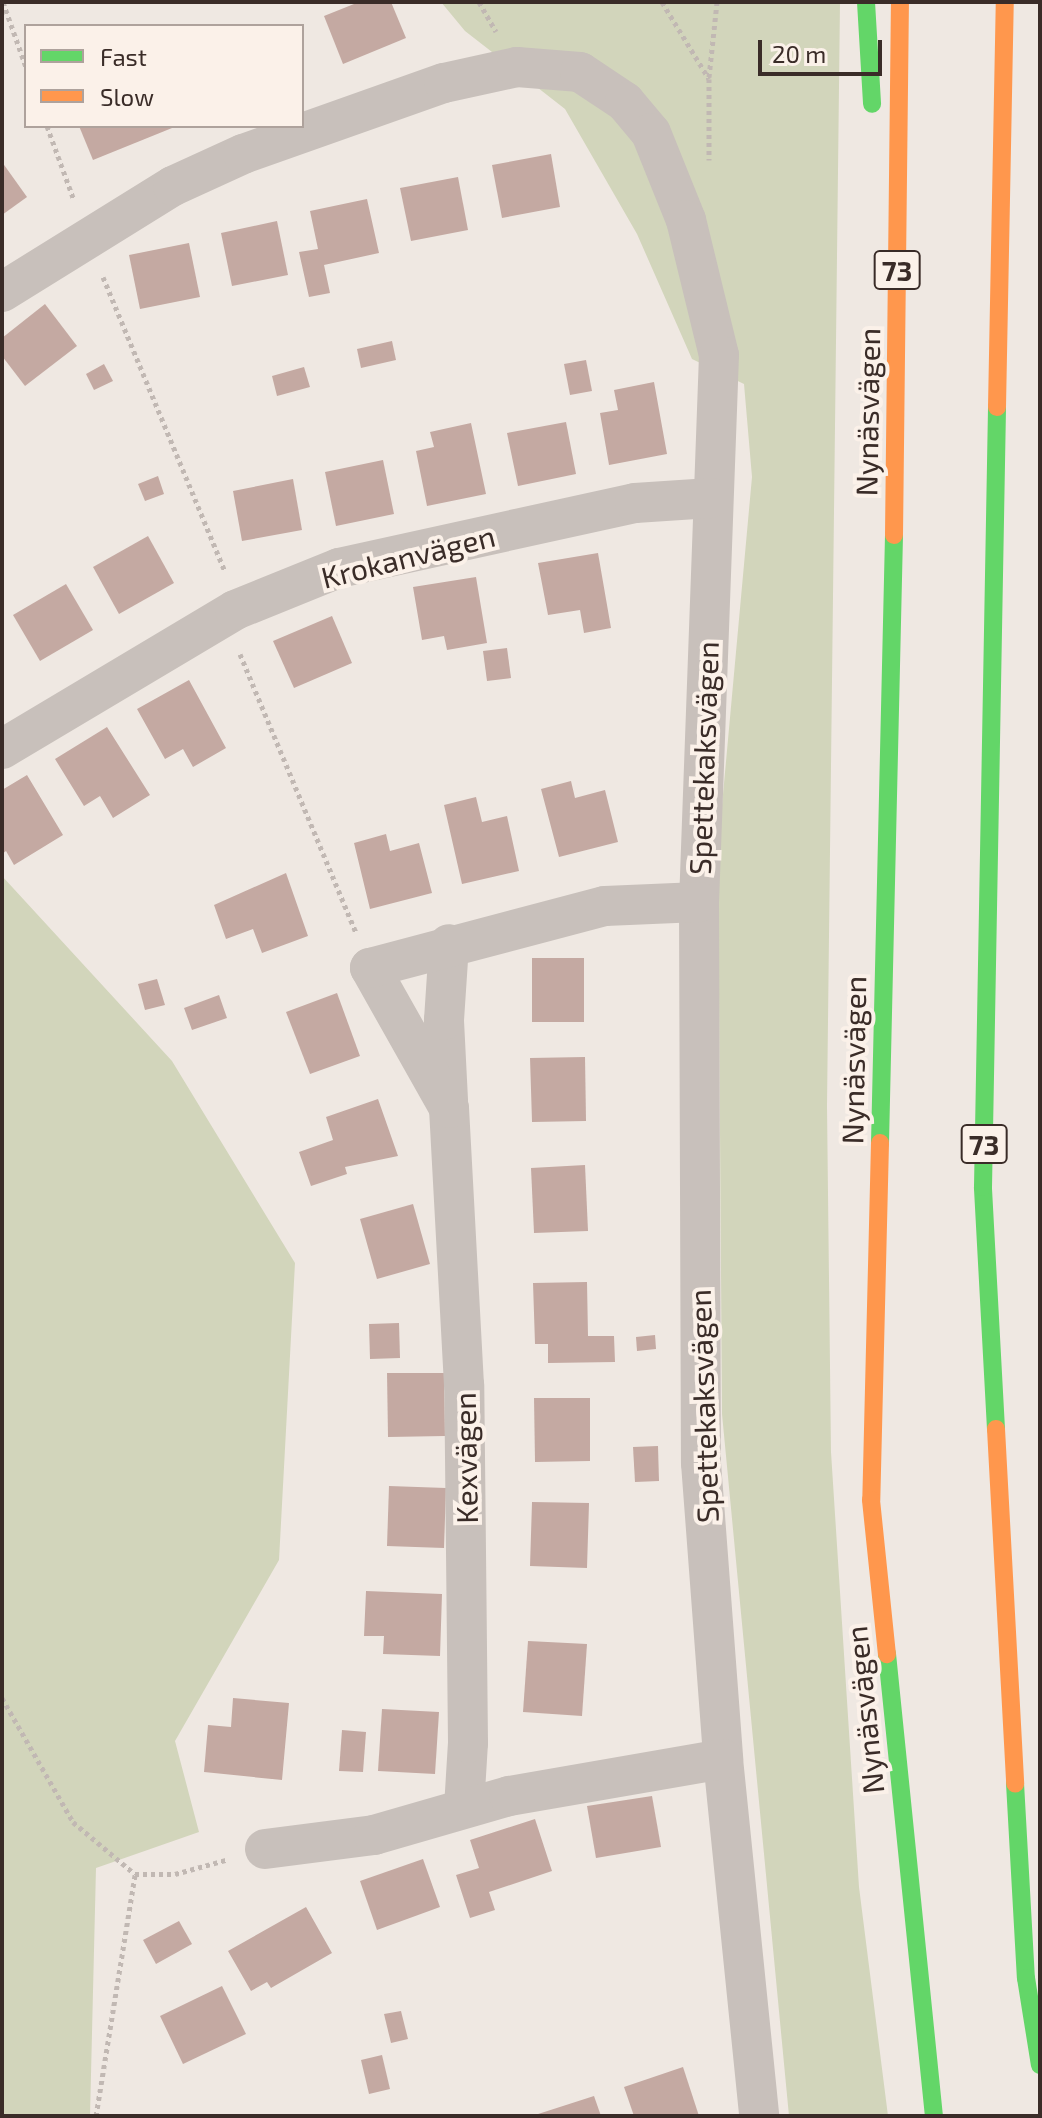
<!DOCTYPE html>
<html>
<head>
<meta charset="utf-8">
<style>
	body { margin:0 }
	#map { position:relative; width:1042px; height:2118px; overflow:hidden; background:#efe8e2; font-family:"Exo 2",sans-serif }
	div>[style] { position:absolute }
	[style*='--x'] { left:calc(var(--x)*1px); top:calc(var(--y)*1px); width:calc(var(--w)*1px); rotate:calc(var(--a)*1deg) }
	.green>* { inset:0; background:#d2d5bb }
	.building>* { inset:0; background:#c4a9a2 }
	.path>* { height:5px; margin-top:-2.5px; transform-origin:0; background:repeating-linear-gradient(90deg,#c1b8b3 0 4px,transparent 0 8px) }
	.street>* { height:40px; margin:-20px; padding:0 20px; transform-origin:20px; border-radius:20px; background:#c8c0bb }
	.fast>* { height:18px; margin:-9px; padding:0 9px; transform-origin:9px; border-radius:9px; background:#63d668 }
	.slow>* { height:18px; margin:-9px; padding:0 9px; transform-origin:9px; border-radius:9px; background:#ff974d }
	span { translate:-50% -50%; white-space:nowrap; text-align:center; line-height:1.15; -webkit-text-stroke:8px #fbf1e9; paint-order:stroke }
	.shield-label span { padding:2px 6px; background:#fbf1e9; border:2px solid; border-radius:6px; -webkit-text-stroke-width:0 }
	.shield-label { font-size:28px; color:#3a2c28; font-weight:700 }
	.street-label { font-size:30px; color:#3a2c28 }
	.frame { position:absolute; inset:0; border:4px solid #3a2c28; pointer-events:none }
	.legend { position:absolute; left:24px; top:24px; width:280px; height:104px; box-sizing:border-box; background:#fbf1e9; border:2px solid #aea29c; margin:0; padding:10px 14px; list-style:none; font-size:24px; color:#3a2c28 }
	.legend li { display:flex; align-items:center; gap:16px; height:40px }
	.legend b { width:40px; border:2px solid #aea29c }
	.scale { position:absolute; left:758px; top:40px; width:124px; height:36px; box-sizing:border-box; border:4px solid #3a2c28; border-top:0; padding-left:10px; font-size:24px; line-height:28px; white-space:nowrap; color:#3a2c28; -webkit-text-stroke:6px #fbf1e9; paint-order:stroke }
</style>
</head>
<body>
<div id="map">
	<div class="green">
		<i style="clip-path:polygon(441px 2px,840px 2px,827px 1106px,831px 1452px,859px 1887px,888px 2116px,789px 2116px,722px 1414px,718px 849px,752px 477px,744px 384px,692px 359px,637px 234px,565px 109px,465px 31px)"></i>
		<i style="clip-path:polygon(2px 876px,172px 1061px,295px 1263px,279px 1560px,175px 1741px,199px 1832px,96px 1868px,90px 2116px,2px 2116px)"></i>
	</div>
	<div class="building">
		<i style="clip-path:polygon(359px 2px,391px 2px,406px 38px,343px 64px,324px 16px)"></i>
		<i style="clip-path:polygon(79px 126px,177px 126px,93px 160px)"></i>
		<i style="clip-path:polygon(551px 154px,560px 207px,502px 218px,492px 165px)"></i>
		<i style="clip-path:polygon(2px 162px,27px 197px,2px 215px)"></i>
		<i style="clip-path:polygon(458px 177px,468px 230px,411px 241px,400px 188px)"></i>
		<i style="clip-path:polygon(367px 199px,379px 253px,324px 265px,330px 293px,309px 297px,299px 252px,318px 249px,310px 211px)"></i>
		<i style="clip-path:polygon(277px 221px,288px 275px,232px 286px,221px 233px)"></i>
		<i style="clip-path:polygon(189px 243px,200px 297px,140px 309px,129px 255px)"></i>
		<i style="clip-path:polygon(45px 304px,77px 346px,25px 386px,2px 356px,2px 338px)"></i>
		<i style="clip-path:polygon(392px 341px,396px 360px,361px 368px,357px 349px)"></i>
		<i style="clip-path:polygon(586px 360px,592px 391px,570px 395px,564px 364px)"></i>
		<i style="clip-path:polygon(104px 364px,113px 381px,94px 390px,86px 374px)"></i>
		<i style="clip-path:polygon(304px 367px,310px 387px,277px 396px,272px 376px)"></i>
		<i style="clip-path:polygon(654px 382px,667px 454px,609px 465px,600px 413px,618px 410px,614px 390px)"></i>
		<i style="clip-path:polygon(566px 422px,576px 474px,518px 486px,507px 433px)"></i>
		<i style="clip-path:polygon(471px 423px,486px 494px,427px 506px,416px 451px,434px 447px,430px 432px)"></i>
		<i style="clip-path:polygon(383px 460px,394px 514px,336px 526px,325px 472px)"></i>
		<i style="clip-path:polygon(158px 476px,164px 494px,145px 501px,138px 484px)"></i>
		<i style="clip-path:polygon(293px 479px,302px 530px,242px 541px,233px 491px)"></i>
		<i style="clip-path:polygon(148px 536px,174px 583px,119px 614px,93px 567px)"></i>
		<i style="clip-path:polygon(598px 553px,611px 628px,584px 633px,580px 610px,548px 615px,538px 563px)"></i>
		<i style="clip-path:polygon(476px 577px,487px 643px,447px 650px,444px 636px,422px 640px,413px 587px)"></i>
		<i style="clip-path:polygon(66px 584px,93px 630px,40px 661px,13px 615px)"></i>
		<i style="clip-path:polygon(332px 616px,352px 663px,294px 688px,273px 641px)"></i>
		<i style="clip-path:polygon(507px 648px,511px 678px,487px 681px,483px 651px)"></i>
		<i style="clip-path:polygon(189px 680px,226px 748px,193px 767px,183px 749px,165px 759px,137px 709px)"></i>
		<i style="clip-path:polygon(107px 727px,150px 795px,113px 818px,100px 796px,84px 806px,55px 759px)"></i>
		<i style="clip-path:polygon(27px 775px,63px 835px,14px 865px,6px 851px,2px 854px,2px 790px)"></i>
		<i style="clip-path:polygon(571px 781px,575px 798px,605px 790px,618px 842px,559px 857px,541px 789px)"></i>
		<i style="clip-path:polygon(476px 797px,482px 822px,507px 816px,519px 871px,462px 884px,444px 805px)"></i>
		<i style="clip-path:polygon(386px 834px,390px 851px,419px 843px,432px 893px,370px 909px,354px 843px)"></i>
		<i style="clip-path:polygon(286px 873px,308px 936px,262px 953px,253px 929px,226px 939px,214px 905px)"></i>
		<i style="clip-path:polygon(532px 958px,584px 958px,584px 1022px,532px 1022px)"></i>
		<i style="clip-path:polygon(157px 979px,165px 1005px,145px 1010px,138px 984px)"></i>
		<i style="clip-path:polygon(337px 993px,360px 1056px,310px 1074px,286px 1012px)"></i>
		<i style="clip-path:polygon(219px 995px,227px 1018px,192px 1030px,184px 1008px)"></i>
		<i style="clip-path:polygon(585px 1057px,586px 1121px,532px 1122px,530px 1058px)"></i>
		<i style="clip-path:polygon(378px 1099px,398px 1156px,345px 1167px,347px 1174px,311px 1186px,299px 1152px,333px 1140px,326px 1117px)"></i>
		<i style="clip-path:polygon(585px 1165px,588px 1231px,534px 1233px,531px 1168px)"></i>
		<i style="clip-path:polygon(413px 1204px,430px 1264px,377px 1279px,360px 1219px)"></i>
		<i style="clip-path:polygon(587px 1282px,588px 1336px,614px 1336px,615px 1362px,548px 1363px,548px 1344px,535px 1344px,533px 1283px)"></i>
		<i style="clip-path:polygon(399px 1323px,400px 1358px,370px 1359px,369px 1324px)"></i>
		<i style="clip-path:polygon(655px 1335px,656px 1349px,637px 1351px,636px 1337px)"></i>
		<i style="clip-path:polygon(387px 1373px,444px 1373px,445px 1436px,388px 1437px)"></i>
		<i style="clip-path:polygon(534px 1398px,590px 1398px,590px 1461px,535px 1462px)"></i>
		<i style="clip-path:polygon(658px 1446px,659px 1481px,635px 1482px,633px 1447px)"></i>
		<i style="clip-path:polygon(389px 1486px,446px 1488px,444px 1548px,387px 1546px)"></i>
		<i style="clip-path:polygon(532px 1502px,589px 1503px,587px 1568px,530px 1566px)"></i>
		<i style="clip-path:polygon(366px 1591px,442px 1594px,440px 1656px,383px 1654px,384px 1636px,364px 1636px)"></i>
		<i style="clip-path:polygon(528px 1641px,587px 1644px,582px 1716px,523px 1712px)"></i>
		<i style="clip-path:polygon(233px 1698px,289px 1703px,282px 1780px,204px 1772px,208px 1725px,231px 1727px)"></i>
		<i style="clip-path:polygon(382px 1709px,439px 1712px,435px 1774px,378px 1771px)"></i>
		<i style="clip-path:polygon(342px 1730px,366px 1732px,363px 1772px,339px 1771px)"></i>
		<i style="clip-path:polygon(652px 1796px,661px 1847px,596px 1858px,587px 1806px)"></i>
		<i style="clip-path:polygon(535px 1819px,552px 1871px,489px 1892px,495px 1910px,470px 1918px,456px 1875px,479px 1868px,470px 1840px)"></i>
		<i style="clip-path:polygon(423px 1859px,440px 1907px,377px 1930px,360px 1881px)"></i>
		<i style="clip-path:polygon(306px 1907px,332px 1953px,271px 1988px,267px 1982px,251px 1991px,228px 1951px)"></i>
		<i style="clip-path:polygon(179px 1921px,192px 1944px,156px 1964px,143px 1940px)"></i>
		<i style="clip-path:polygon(222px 1986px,246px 2034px,183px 2064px,160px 2016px)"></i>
		<i style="clip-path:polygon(401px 2011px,408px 2039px,391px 2043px,384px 2014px)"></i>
		<i style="clip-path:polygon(382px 2055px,390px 2089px,369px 2094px,361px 2060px)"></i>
		<i style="clip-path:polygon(683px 2067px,699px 2116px,634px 2116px,624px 2087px)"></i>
		<i style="clip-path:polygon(594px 2096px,601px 2116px,535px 2116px,535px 2115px)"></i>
	</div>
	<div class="path">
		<i style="--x:3;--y:2;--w:69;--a:70.5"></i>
		<i style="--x:479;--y:2;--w:34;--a:60"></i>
		<i style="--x:662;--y:2;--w:90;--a:58.6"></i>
		<i style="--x:709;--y:79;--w:81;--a:90"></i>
		<i style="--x:709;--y:77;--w:75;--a:-83.9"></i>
		<i style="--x:47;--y:126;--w:79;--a:70"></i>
		<i style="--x:103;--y:277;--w:318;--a:67.5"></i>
		<i style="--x:240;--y:654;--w:302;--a:67.4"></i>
		<i style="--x:2;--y:1698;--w:143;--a:60.2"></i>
		<i style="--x:73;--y:1822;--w:81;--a:40"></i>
		<i style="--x:135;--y:1874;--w:40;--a:0"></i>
		<i style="--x:175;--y:1874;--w:53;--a:-15.4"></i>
		<i style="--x:96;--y:2116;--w:245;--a:-80.8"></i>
	</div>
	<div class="street">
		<i style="--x:2;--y:292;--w:201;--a:-31.8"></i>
		<i style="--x:173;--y:186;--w:77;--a:-24.6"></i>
		<i style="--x:243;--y:154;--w:213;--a:-19.5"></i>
		<i style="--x:444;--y:83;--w:75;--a:-12.4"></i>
		<i style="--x:517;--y:67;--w:63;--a:4.5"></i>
		<i style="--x:580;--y:72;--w:54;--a:33.7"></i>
		<i style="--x:625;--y:102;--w:40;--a:50"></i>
		<i style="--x:651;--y:133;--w:94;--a:68.1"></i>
		<i style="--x:686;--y:220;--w:139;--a:76.3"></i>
		<i style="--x:719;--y:355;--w:547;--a:92.09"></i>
		<i style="--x:699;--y:902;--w:561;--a:89.8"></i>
		<i style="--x:701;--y:1463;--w:297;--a:85.7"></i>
		<i style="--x:723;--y:1759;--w:359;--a:84.2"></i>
		<i style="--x:2;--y:749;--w:271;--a:-30.8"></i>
		<i style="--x:235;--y:610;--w:112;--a:-22"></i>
		<i style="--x:339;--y:568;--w:303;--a:-12.4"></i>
		<i style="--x:635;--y:503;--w:76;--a:-3.8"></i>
		<i style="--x:448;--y:1100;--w:80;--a:-92.9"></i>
		<i style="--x:444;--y:1020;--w:76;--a:-86.2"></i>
		<i style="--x:464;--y:1808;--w:65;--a:-86.5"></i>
		<i style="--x:468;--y:1743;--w:358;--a:-90.6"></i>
		<i style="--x:464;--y:1385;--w:277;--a:-93.1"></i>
		<i style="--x:449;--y:1108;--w:161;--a:-119.4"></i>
		<i style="--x:370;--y:968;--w:243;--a:-14.8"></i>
		<i style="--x:605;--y:906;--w:94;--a:-2.4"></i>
		<i style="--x:265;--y:1849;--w:110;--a:-7.3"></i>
		<i style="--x:374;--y:1835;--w:141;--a:-16.1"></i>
		<i style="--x:509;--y:1796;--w:217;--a:-9.8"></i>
	</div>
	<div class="fast">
		<i style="--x:866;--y:2;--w:102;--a:86.6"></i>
		<i style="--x:880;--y:1143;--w:608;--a:-88.68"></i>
		<i style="--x:996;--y:1429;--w:242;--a:-93.1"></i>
		<i style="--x:983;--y:1187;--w:780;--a:-88.97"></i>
		<i style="--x:887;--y:1654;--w:464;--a:84.2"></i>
		<i style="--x:1015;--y:1783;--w:195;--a:86.8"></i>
		<i style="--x:1026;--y:1978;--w:88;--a:80.9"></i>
	</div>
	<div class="slow">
		<i style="--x:997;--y:407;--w:405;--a:-88.9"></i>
		<i style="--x:894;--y:535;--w:533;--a:-89.36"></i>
		<i style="--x:880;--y:1143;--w:357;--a:91.4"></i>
		<i style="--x:871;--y:1500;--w:155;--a:84.1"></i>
		<i style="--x:996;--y:1429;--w:355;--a:86.9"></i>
	</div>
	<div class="shield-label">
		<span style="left:897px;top:270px">73</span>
		<span style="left:984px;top:1144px">73</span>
	</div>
	<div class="street-label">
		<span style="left:867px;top:412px;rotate:-89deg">Nynäsvägen</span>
		<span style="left:408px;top:556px;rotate:-14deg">Krokanvägen</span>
		<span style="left:703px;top:758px;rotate:-88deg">Spettekaksvägen</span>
		<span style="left:853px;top:1060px;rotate:-89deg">Nynäsvägen</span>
		<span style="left:703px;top:1406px;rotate:-92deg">Spettekaksvägen</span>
		<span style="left:465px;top:1458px;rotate:-91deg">Kexvägen</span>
		<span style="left:864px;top:1710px;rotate:-96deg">Nynäsvägen</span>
	</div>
	<div class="frame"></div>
	<ul class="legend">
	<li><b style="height:10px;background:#63d668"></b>Fast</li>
	<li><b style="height:10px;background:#ff974d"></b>Slow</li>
	</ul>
	<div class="scale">20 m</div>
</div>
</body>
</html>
